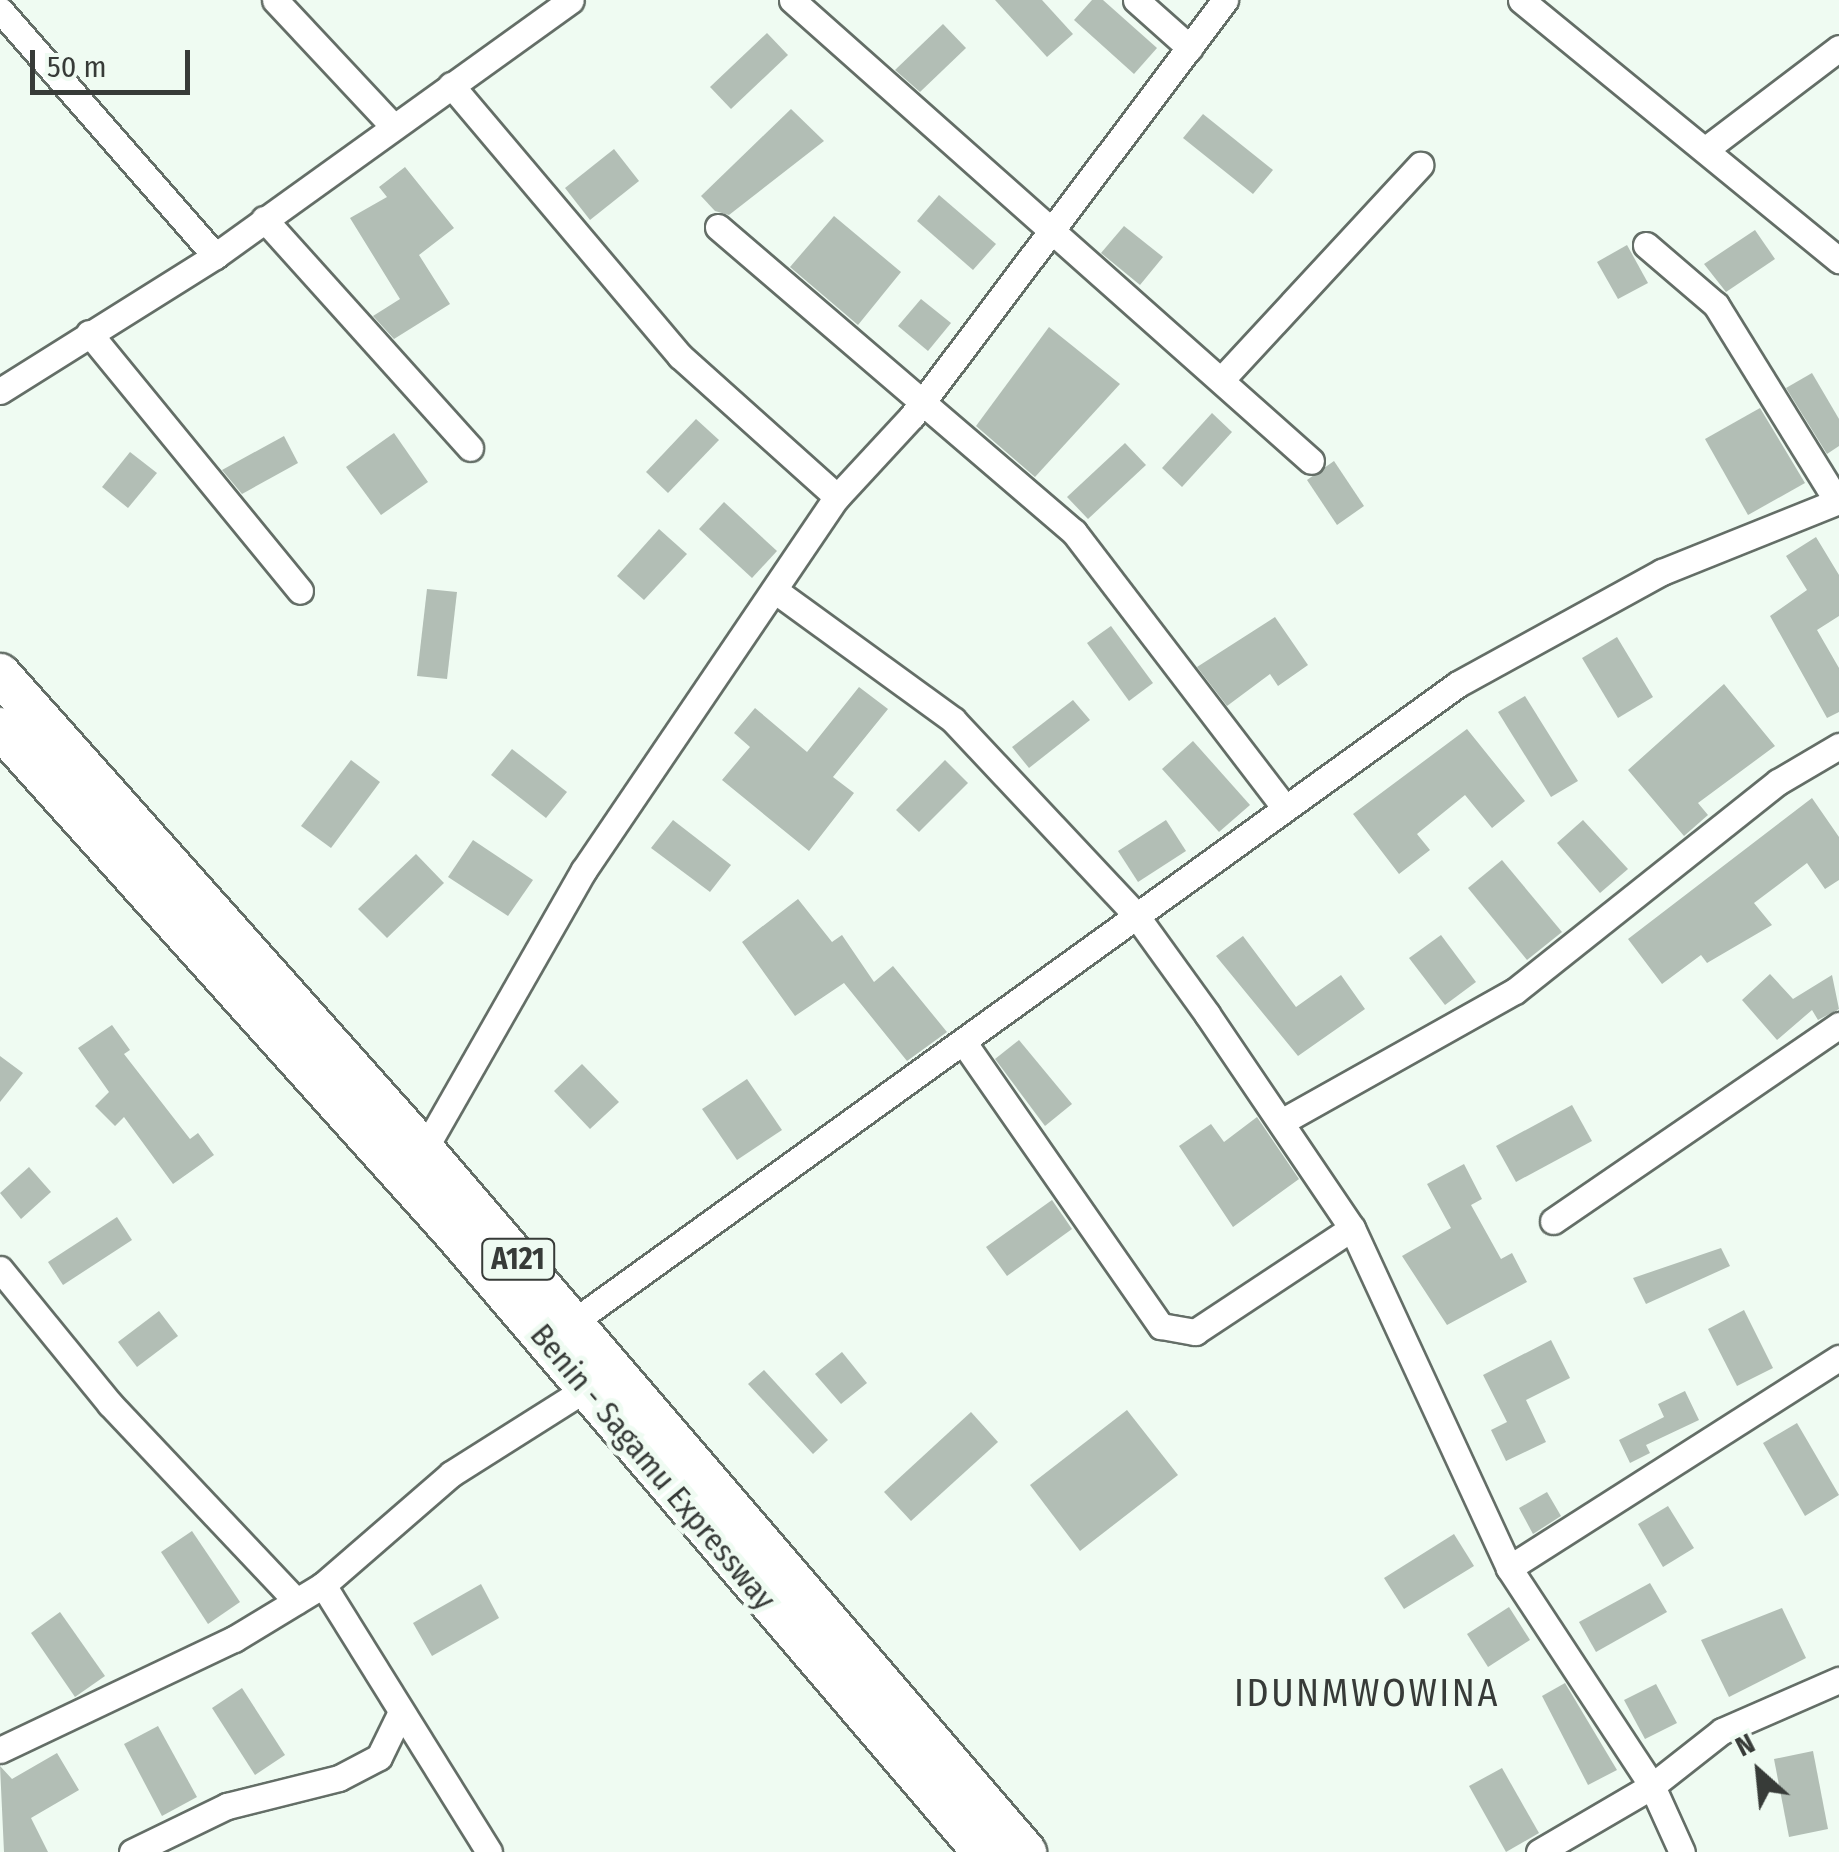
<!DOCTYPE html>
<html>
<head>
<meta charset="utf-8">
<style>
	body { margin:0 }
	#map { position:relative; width:1839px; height:1852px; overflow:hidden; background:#effbf2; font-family:"Fira Sans Condensed",sans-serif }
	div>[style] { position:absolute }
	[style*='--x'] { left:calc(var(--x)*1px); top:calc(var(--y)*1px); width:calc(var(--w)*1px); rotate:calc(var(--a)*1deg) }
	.building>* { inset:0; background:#b2beb5 }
	.roads { filter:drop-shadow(2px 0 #646e67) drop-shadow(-2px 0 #646e67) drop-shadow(0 2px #646e67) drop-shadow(0 -2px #646e67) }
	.minor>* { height:25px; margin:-12.5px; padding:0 12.5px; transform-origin:12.5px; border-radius:12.5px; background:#fff }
	.trunk>* { height:40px; margin:-20px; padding:0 20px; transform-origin:20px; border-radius:20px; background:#fff }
	span { translate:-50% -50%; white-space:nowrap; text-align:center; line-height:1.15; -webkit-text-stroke:10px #effbf2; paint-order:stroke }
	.shield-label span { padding:2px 8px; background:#effbf2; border:2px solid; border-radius:8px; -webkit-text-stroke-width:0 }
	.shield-label { font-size:30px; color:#373b38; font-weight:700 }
	.street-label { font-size:32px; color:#373b38 }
	.quarter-label { font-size:38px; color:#373b38; letter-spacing:2.5px }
	.north { position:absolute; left:1709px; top:1722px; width:100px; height:100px; -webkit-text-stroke:8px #effbf2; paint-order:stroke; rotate:333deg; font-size:28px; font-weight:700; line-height:40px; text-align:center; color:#373b38 }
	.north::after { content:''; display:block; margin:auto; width:35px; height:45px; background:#373b38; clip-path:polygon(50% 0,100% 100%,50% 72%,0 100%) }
	.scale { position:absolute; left:30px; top:50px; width:160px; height:45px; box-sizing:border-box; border:5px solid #373b38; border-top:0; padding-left:12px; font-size:30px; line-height:35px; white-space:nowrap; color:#373b38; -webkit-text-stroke:8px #effbf2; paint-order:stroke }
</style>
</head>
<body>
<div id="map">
	<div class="building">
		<i style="clip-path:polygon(995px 0,1042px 0,1073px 34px,1047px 57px)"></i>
		<i style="clip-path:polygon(1092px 0,1103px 0,1157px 48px,1134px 74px,1074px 20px)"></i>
		<i style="clip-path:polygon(943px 24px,966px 48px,920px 92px,895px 70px)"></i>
		<i style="clip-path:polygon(767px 33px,788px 55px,731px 109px,710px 87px)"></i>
		<i style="clip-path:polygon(791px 109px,824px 141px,729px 215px,715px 211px,701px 196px)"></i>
		<i style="clip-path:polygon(1203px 114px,1273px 170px,1253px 194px,1183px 138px)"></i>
		<i style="clip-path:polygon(614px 149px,639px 181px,590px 220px,565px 188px)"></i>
		<i style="clip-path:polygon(405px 167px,454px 228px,419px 255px,450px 304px,394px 339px,373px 316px,400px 299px,350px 218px,387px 197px,379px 187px)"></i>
		<i style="clip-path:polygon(939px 195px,996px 244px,973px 270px,917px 221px)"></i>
		<i style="clip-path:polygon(834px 216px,901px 272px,858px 325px,790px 267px)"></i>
		<i style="clip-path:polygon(1124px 226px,1163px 257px,1140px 285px,1101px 253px)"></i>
		<i style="clip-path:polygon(1755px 230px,1775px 259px,1726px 292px,1704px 264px)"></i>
		<i style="clip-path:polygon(1627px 245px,1648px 283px,1618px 299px,1597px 262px)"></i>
		<i style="clip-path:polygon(921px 299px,951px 323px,928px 351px,898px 326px)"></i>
		<i style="clip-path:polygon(1049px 327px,1120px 384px,1035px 477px,976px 426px)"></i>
		<i style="clip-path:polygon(1812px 373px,1839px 419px,1839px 446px,1827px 454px,1786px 388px)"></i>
		<i style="clip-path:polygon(1760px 408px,1805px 483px,1748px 515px,1705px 439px)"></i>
		<i style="clip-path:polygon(1212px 413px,1232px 432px,1182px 487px,1162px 468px)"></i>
		<i style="clip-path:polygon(696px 419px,719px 440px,668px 493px,646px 472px)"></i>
		<i style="clip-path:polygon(394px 433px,428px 482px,381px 515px,346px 467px)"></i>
		<i style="clip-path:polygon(284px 436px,298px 463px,242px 494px,222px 470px)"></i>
		<i style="clip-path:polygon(1125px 443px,1146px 465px,1088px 519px,1067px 497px)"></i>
		<i style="clip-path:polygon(130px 452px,157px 473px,128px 508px,102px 487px)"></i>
		<i style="clip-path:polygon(1334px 461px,1364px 506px,1337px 525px,1307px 480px)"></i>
		<i style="clip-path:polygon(724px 502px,777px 551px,752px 578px,699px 529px)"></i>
		<i style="clip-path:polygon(659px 529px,687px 554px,644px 600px,617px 576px)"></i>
		<i style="clip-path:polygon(1816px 537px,1839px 575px,1839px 616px,1817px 630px,1839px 668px,1839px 712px,1827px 718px,1770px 616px,1807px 590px,1786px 556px)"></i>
		<i style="clip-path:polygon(427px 589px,457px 592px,447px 679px,417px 676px)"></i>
		<i style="clip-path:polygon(1275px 617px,1308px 665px,1278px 686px,1270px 674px,1227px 706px,1197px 667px)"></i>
		<i style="clip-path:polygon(1111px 626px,1153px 683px,1129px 701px,1087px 643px)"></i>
		<i style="clip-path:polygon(1617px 637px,1653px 697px,1618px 718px,1582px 658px)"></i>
		<i style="clip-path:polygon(1724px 684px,1775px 746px,1698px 803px,1708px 815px,1684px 836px,1628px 770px)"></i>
		<i style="clip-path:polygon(859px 687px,888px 709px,833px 777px,854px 793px,809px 851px,722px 780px,750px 747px,734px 733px,755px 708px,807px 752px)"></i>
		<i style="clip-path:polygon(1525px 696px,1578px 781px,1551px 797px,1498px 712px)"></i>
		<i style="clip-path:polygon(1073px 700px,1090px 720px,1029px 768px,1012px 747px)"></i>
		<i style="clip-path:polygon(1467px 729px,1525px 801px,1492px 828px,1465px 795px,1417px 834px,1430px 850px,1399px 874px,1353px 814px)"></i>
		<i style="clip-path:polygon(1193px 741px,1250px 805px,1219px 832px,1162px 769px)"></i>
		<i style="clip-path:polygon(512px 749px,567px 792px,546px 818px,491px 775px)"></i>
		<i style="clip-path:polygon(351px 760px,380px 782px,331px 848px,301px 826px)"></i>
		<i style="clip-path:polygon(945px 760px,968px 783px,919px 832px,896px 810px)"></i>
		<i style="clip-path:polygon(1812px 798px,1839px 837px,1839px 880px,1825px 889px,1807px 863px,1754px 903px,1772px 925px,1707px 963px,1701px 955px,1662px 984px,1628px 939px)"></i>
		<i style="clip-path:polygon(673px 820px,731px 865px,710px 892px,651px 848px)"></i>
		<i style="clip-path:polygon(1166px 820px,1186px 851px,1138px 882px,1118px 851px)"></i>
		<i style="clip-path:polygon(1583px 820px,1628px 869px,1600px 893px,1557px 843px)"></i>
		<i style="clip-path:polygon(473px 840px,533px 880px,508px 916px,448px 877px)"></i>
		<i style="clip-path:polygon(416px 854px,444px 883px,387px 938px,358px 909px)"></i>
		<i style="clip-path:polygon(1502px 860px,1562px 932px,1527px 960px,1468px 888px)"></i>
		<i style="clip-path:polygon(798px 899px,832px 942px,842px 935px,874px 982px,893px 966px,947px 1032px,907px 1061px,844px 983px,795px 1016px,742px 942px)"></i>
		<i style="clip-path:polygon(1441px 935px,1476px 982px,1445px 1005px,1409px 958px)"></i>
		<i style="clip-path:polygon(1243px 936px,1296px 1007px,1341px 975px,1365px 1009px,1298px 1056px,1216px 956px)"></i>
		<i style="clip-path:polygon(1770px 974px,1793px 999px,1832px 975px,1839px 1009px,1818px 1020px,1812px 1010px,1777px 1040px,1742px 1000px)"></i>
		<i style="clip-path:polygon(112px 1025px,130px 1050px,124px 1054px,190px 1139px,198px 1133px,214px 1155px,173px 1184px,124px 1117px,115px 1126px,95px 1106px,109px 1092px,78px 1048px)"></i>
		<i style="clip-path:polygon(1019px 1040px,1072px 1104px,1045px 1126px,995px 1059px)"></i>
		<i style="clip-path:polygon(0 1056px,23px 1073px,0 1102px)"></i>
		<i style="clip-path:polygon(582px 1064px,619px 1102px,590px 1129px,554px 1091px)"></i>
		<i style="clip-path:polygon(747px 1079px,782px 1130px,737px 1160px,702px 1109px)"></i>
		<i style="clip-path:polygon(1572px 1105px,1592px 1141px,1516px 1182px,1496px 1146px)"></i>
		<i style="clip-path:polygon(1257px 1117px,1299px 1179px,1233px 1227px,1179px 1146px,1211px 1124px,1224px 1142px)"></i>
		<i style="clip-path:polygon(1464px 1164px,1482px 1199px,1471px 1205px,1501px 1259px,1512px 1253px,1527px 1282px,1447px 1325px,1402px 1256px,1451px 1228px,1427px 1184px)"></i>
		<i style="clip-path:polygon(29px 1167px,51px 1192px,21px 1219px,0 1193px)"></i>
		<i style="clip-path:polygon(1052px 1200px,1072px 1229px,1007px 1276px,986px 1247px)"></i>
		<i style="clip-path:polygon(117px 1217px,132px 1240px,63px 1285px,48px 1262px)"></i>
		<i style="clip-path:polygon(1721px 1248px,1730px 1266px,1646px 1304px,1633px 1278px)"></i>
		<i style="clip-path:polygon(1744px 1310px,1773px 1368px,1737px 1386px,1708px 1329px)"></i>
		<i style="clip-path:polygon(159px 1311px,178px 1336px,137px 1367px,118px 1342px)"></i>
		<i style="clip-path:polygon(1551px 1340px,1570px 1378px,1526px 1400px,1546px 1442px,1506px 1461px,1491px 1430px,1507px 1422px,1483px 1375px)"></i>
		<i style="clip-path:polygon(842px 1352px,867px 1383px,841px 1404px,815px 1374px)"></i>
		<i style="clip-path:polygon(764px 1370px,828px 1440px,813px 1454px,748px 1384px)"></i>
		<i style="clip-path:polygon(1685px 1391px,1699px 1420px,1646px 1445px,1650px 1453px,1630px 1463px,1619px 1440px,1664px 1417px,1658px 1404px)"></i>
		<i style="clip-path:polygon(1127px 1410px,1178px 1475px,1080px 1551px,1030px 1485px)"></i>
		<i style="clip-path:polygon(971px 1412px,998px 1442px,911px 1521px,884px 1492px)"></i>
		<i style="clip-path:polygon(1797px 1423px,1839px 1495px,1805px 1516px,1763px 1443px)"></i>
		<i style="clip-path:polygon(1547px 1492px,1561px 1516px,1533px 1534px,1519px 1508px)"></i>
		<i style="clip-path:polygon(1668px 1506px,1694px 1548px,1663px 1567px,1638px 1524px)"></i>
		<i style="clip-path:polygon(192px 1531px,240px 1602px,208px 1624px,161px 1552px)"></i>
		<i style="clip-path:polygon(1454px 1534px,1474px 1566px,1404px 1609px,1384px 1578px)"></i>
		<i style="clip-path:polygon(1650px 1583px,1667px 1612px,1596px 1652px,1579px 1622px)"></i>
		<i style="clip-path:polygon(481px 1584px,499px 1618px,432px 1656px,413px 1623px)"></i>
		<i style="clip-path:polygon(1509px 1607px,1530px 1640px,1488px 1667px,1467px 1634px)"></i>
		<i style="clip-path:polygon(1782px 1608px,1806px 1658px,1729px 1697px,1701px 1640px)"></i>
		<i style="clip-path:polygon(60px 1612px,105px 1676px,75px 1697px,31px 1633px)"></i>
		<i style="clip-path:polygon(1565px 1683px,1617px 1770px,1588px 1785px,1542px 1696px)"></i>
		<i style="clip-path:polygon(1656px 1684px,1677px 1723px,1645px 1739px,1624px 1700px)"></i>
		<i style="clip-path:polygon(242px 1688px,285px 1755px,255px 1775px,212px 1708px)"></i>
		<i style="clip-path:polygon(158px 1726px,197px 1797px,162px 1816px,124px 1744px)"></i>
		<i style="clip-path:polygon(1813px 1751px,1828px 1829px,1789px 1837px,1774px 1759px)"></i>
		<i style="clip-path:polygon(57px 1753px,79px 1790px,31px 1818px,48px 1852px,4px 1852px,0 1766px,12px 1779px)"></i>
		<i style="clip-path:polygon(1502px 1768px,1539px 1833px,1506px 1852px,1469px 1786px)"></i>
	</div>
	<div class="roads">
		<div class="minor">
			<i style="--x:275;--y:0;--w:173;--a:46.9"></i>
			<i style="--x:792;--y:0;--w:694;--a:41.61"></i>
			<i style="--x:1136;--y:0;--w:72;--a:41.6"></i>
			<i style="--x:1521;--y:0;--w:411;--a:39.3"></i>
			<i style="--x:0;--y:10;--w:327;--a:48.8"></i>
			<i style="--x:451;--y:85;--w:355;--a:49.8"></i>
			<i style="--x:680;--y:356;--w:211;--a:41.9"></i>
			<i style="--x:1706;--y:149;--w:167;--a:-37.2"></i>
			<i style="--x:264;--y:219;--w:308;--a:48"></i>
			<i style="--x:718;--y:227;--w:469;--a:40.6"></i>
			<i style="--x:1074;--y:532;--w:346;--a:52.6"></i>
			<i style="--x:1646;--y:245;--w:92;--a:40.6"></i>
			<i style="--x:1716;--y:305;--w:230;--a:58.3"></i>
			<i style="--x:89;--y:333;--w:333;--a:50.7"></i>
			<i style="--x:1222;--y:379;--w:292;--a:-47.2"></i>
			<i style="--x:0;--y:391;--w:254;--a:-32.1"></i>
			<i style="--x:215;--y:256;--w:438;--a:-35.7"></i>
			<i style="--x:777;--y:592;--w:218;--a:36"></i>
			<i style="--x:953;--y:720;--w:266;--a:46.8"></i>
			<i style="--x:1135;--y:914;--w:123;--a:54.2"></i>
			<i style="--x:1207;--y:1014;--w:258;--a:55.9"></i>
			<i style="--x:1352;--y:1228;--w:374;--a:65.2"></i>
			<i style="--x:1509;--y:1568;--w:261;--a:56.7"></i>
			<i style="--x:1652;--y:1786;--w:72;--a:65.6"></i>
			<i style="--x:964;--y:1043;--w:345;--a:55.2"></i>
			<i style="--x:1161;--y:1326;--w:35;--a:10"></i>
			<i style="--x:1195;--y:1332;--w:188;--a:-33.5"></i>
			<i style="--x:1283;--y:1121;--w:266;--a:-29.3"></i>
			<i style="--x:1515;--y:991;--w:336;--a:-38.5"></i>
			<i style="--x:1778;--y:782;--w:71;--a:-30.5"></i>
			<i style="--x:424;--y:1150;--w:322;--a:-60.3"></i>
			<i style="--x:584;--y:870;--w:451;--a:-55.9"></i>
			<i style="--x:837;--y:497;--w:110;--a:-47.2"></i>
			<i style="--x:912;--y:416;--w:521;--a:-53.04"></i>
			<i style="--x:1553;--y:1221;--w:347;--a:-34.4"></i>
			<i style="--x:0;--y:1269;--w:174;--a:50.8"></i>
			<i style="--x:110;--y:1404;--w:271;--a:46.6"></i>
			<i style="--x:572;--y:1323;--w:1092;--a:-35.8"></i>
			<i style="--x:1458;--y:684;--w:233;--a:-28.8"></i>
			<i style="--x:1662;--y:572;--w:191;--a:-21.9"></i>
			<i style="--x:1509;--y:1568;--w:391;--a:-32.5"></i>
			<i style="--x:323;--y:1585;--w:314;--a:58.1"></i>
			<i style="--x:0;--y:1750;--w:259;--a:-25.4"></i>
			<i style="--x:234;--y:1639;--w:104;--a:-31.2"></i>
			<i style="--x:323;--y:1585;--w:169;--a:-40.9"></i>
			<i style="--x:451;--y:1474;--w:161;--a:-32.3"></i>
			<i style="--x:132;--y:1852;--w:106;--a:-25.8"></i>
			<i style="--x:227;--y:1806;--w:115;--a:-14"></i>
			<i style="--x:339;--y:1778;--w:45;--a:-27.7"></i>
			<i style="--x:379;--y:1757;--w:48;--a:-64"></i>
			<i style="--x:1539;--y:1852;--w:131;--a:-30.3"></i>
			<i style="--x:1652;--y:1786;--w:89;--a:-38.2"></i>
			<i style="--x:1722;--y:1731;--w:128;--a:-23.6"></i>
		</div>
		<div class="trunk">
			<i style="--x:0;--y:674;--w:637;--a:48.31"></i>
			<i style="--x:424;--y:1150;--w:925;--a:49.39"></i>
			<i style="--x:0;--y:728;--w:680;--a:48.04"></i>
			<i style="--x:455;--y:1234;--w:813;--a:49.49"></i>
		</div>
	</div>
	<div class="shield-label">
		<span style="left:518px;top:1259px">A121</span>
	</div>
	<div class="street-label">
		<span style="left:653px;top:1467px;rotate:50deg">Benin - Sagamu Expressway</span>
	</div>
	<div class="quarter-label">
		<span style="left:1367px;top:1694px">IDUNMWOWINA</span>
	</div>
	<div class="north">N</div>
	<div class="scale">50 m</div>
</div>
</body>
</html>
